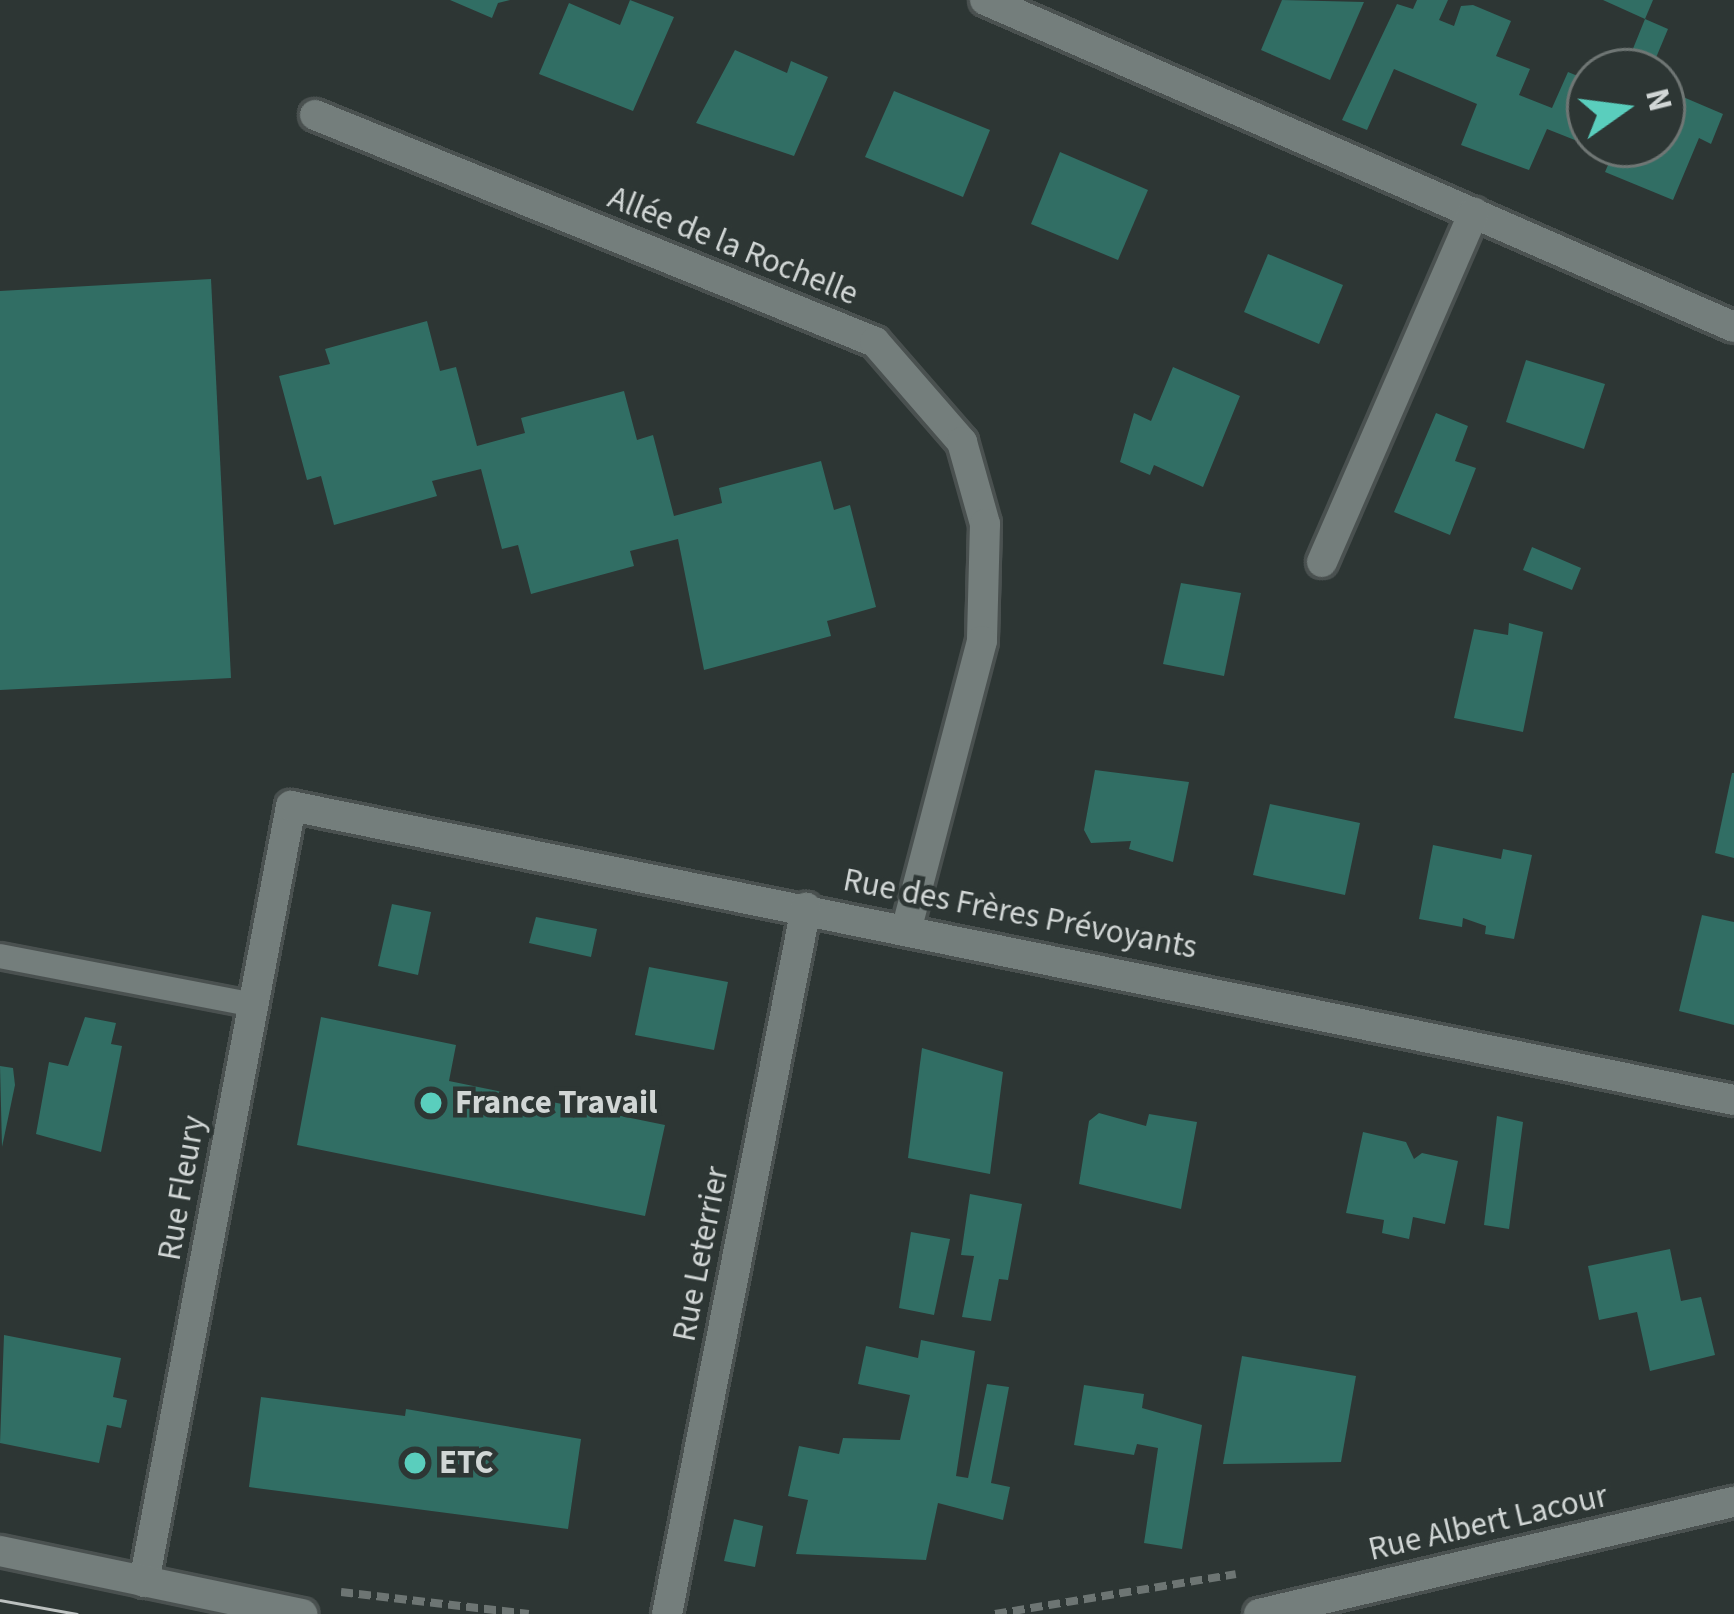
<!DOCTYPE html>
<html>
<head>
<meta charset="utf-8">
<style>
	body { margin:0 }
	#map { position:relative; width:1734px; height:1614px; overflow:hidden; background:#2d3634; font-family:"Source Sans 3",sans-serif }
	div>[style] { position:absolute }
	[style*='--x'] { left:calc(var(--x)*1px); top:calc(var(--y)*1px); width:calc(var(--w)*1px); rotate:calc(var(--a)*1deg) }
	.building>* { inset:0; background:#316e64 }
	.path>* { height:8px; margin-top:-4px; transform-origin:0; background:repeating-linear-gradient(90deg,#6d7573 0 12px,transparent 0 18px) }
	.roads { filter:drop-shadow(3px 0 #4a5150) drop-shadow(-3px 0 #4a5150) drop-shadow(0 3px #4a5150) drop-shadow(0 -3px #4a5150) }
	.service>* { height:24px; margin:-12px; padding:0 12px; transform-origin:12px; border-radius:12px; background:#747e7c }
	.minor>* { height:30px; margin:-15px; padding:0 15px; transform-origin:15px; border-radius:15px; background:#747e7c }
	.tertiary>* { height:30px; margin:-15px; padding:0 15px; transform-origin:15px; border-radius:15px; background:#747e7c }
	.tram>* { height:3px; margin:-1.5px; padding:0 1.5px; transform-origin:1.5px; border-radius:1.5px; background:#bcc1c0 }
	.dots>* { width:33px; height:33px; translate:-50% -50%; box-sizing:border-box; border:6px solid #2d3634; border-radius:50% }
	span { translate:-50% -50%; white-space:nowrap; text-align:center; line-height:1.15; -webkit-text-stroke:9px #2d3634; paint-order:stroke }
	.street-label { font-size:33px; color:#d1d6d5 }
	.poi-label { font-size:33px; color:#d1d6d5; font-weight:700 }
	.left { translate:0 -50%; text-align:left }
	.north { position:absolute; left:1566px; top:48px; width:120px; height:120px; box-sizing:border-box; background:#2d3634; border:3px solid #6f7674; border-radius:50%; rotate:76deg; font-size:33px; font-weight:700; line-height:48px; text-align:center; color:#d1d6d5 }
	.north::after { content:''; display:block; margin:auto; width:42px; height:54px; background:#5acebd; clip-path:polygon(50% 0,100% 100%,50% 72%,0 100%) }
</style>
</head>
<body>
<div id="map">
	<div class="building">
		<i style="clip-path:polygon(450px 0,510px 0,498px 3px,492px 18px)"></i>
		<i style="clip-path:polygon(630px 0,674px 17px,633px 111px,539px 74px,569px 3px,620px 25px)"></i>
		<i style="clip-path:polygon(1282px 0,1364px 2px,1330px 80px,1261px 50px)"></i>
		<i style="clip-path:polygon(1417px 0,1448px 0,1439px 20px,1454px 26px,1461px 6px,1473px 5px,1511px 21px,1496px 56px,1530px 69px,1519px 95px,1552px 108px,1568px 72px,1590px 81px,1590px 146px,1547px 129px,1529px 170px,1461px 145px,1477px 104px,1394px 69px,1367px 130px,1342px 120px,1397px 4px,1413px 9px)"></i>
		<i style="clip-path:polygon(1603px 0,1653px 0,1645px 19px)"></i>
		<i style="clip-path:polygon(1645px 19px,1668px 29px,1650px 72px,1626px 66px)"></i>
		<i style="clip-path:polygon(735px 50px,787px 73px,791px 61px,828px 77px,794px 156px,696px 123px)"></i>
		<i style="clip-path:polygon(1662px 88px,1723px 114px,1711px 144px,1699px 138px,1673px 200px,1605px 172px,1617px 144px,1662px 144px)"></i>
		<i style="clip-path:polygon(894px 91px,990px 130px,963px 197px,865px 157px)"></i>
		<i style="clip-path:polygon(1060px 152px,1148px 190px,1118px 260px,1031px 224px)"></i>
		<i style="clip-path:polygon(1268px 254px,1343px 285px,1319px 344px,1244px 312px)"></i>
		<i style="clip-path:polygon(211px 279px,231px 678px,0 690px,0 291px)"></i>
		<i style="clip-path:polygon(427px 321px,440px 371px,456px 367px,477px 446px,525px 433px,521px 418px,624px 391px,637px 440px,653px 435px,674px 516px,722px 503px,719px 488px,821px 461px,834px 510px,850px 505px,876px 607px,827px 621px,831px 636px,704px 670px,678px 539px,630px 551px,634px 566px,531px 594px,518px 545px,502px 549px,481px 469px,432px 481px,437px 496px,334px 525px,321px 476px,307px 480px,279px 376px,330px 364px,325px 349px)"></i>
		<i style="clip-path:polygon(1526px 360px,1605px 384px,1584px 449px,1506px 422px)"></i>
		<i style="clip-path:polygon(1173px 367px,1240px 396px,1203px 487px,1154px 465px,1150px 475px,1120px 462px,1134px 413px,1151px 421px)"></i>
		<i style="clip-path:polygon(1436px 413px,1468px 426px,1455px 461px,1476px 468px,1450px 535px,1394px 512px)"></i>
		<i style="clip-path:polygon(1532px 547px,1581px 568px,1572px 590px,1523px 570px)"></i>
		<i style="clip-path:polygon(1181px 583px,1241px 593px,1224px 676px,1163px 664px)"></i>
		<i style="clip-path:polygon(1509px 623px,1543px 632px,1523px 732px,1454px 718px,1474px 629px,1508px 635px)"></i>
		<i style="clip-path:polygon(1095px 770px,1189px 782px,1173px 862px,1129px 849px,1131px 841px,1091px 843px,1084px 830px)"></i>
		<i style="clip-path:polygon(1732px 773px,1734px 773px,1734px 858px,1715px 853px)"></i>
		<i style="clip-path:polygon(1270px 804px,1360px 823px,1345px 895px,1253px 875px)"></i>
		<i style="clip-path:polygon(1433px 845px,1501px 859px,1503px 849px,1532px 855px,1514px 939px,1485px 934px,1486px 926px,1463px 918px,1462px 927px,1419px 919px)"></i>
		<i style="clip-path:polygon(392px 904px,431px 912px,418px 975px,378px 966px)"></i>
		<i style="clip-path:polygon(1702px 915px,1734px 922px,1734px 1025px,1679px 1011px)"></i>
		<i style="clip-path:polygon(536px 917px,597px 929px,591px 957px,529px 943px)"></i>
		<i style="clip-path:polygon(649px 967px,728px 982px,714px 1050px,635px 1035px)"></i>
		<i style="clip-path:polygon(85px 1017px,116px 1023px,111px 1044px,122px 1046px,101px 1152px,36px 1134px,49px 1062px,68px 1066px)"></i>
		<i style="clip-path:polygon(321px 1017px,456px 1045px,449px 1081px,665px 1125px,645px 1216px,297px 1145px)"></i>
		<i style="clip-path:polygon(922px 1048px,1003px 1072px,990px 1174px,908px 1158px)"></i>
		<i style="clip-path:polygon(0 1066px,13px 1068px,15px 1085px,2px 1147px)"></i>
		<i style="clip-path:polygon(1099px 1113px,1146px 1126px,1149px 1114px,1197px 1122px,1181px 1209px,1079px 1184px,1089px 1121px)"></i>
		<i style="clip-path:polygon(1497px 1116px,1523px 1122px,1509px 1229px,1484px 1225px)"></i>
		<i style="clip-path:polygon(1363px 1132px,1406px 1142px,1414px 1159px,1422px 1153px,1458px 1161px,1445px 1224px,1413px 1217px,1409px 1239px,1382px 1233px,1384px 1220px,1346px 1213px)"></i>
		<i style="clip-path:polygon(970px 1194px,1022px 1204px,1008px 1280px,999px 1279px,991px 1321px,962px 1317px,974px 1256px,961px 1255px)"></i>
		<i style="clip-path:polygon(911px 1232px,950px 1239px,934px 1315px,899px 1308px)"></i>
		<i style="clip-path:polygon(1670px 1249px,1681px 1301px,1701px 1297px,1715px 1355px,1650px 1371px,1637px 1312px,1599px 1320px,1588px 1266px)"></i>
		<i style="clip-path:polygon(4px 1335px,121px 1358px,113px 1397px,127px 1400px,121px 1428px,107px 1425px,99px 1463px,0 1443px)"></i>
		<i style="clip-path:polygon(921px 1340px,975px 1351px,956px 1476px,968px 1478px,987px 1384px,1009px 1387px,991px 1483px,1010px 1487px,1003px 1520px,938px 1503px,926px 1560px,796px 1554px,808px 1500px,788px 1496px,799px 1446px,839px 1454px,843px 1438px,900px 1440px,910px 1395px,858px 1384px,866px 1346px,918px 1358px)"></i>
		<i style="clip-path:polygon(1242px 1356px,1356px 1376px,1341px 1462px,1223px 1464px)"></i>
		<i style="clip-path:polygon(1084px 1385px,1144px 1394px,1142px 1408px,1202px 1425px,1182px 1549px,1144px 1543px,1158px 1448px,1137px 1444px,1134px 1455px,1074px 1445px)"></i>
		<i style="clip-path:polygon(261px 1397px,405px 1416px,406px 1409px,581px 1439px,568px 1529px,249px 1487px)"></i>
		<i style="clip-path:polygon(734px 1519px,763px 1526px,755px 1567px,724px 1561px)"></i>
	</div>
	<div class="path">
		<i style="--x:341;--y:1592;--w:189;--a:6.7"></i>
		<i style="--x:995;--y:1614;--w:244;--a:-9.4"></i>
	</div>
	<div class="roads">
		<div class="service">
			<i style="--x:0;--y:956;--w:255;--a:10.9"></i>
		</div>
		<div class="minor">
			<i style="--x:985;--y:0;--w:817;--a:23.59"></i>
			<i style="--x:315;--y:115;--w:604;--a:22.07"></i>
			<i style="--x:875;--y:342;--w:133;--a:49"></i>
			<i style="--x:962;--y:442;--w:85;--a:74.3"></i>
			<i style="--x:985;--y:524;--w:117;--a:91.5"></i>
			<i style="--x:982;--y:641;--w:295;--a:104.7"></i>
			<i style="--x:1322;--y:562;--w:381;--a:-66.5"></i>
			<i style="--x:144;--y:1582;--w:790;--a:-79.27"></i>
			<i style="--x:291;--y:806;--w:1473;--a:11.52"></i>
			<i style="--x:667;--y:1614;--w:720;--a:-78.86"></i>
		</div>
		<div class="tertiary">
			<i style="--x:0;--y:1551;--w:309;--a:11.8"></i>
			<i style="--x:1259;--y:1614;--w:488;--a:-13.3"></i>
		</div>
	</div>
	<div class="tram">
		<i style="--x:0;--y:1600;--w:78;--a:10.3"></i>
	</div>
	<div class="dots">
		<i style="left:431px;top:1103px;background:#5acebd"></i>
		<i style="left:415px;top:1463px;background:#5acebd"></i>
	</div>
	<div class="street-label">
		<span style="left:733px;top:246px;rotate:22deg">Allée de la Rochelle</span>
		<span style="left:1020px;top:914px;rotate:11deg">Rue des Frères Prévoyants</span>
		<span style="left:182px;top:1188px;rotate:-80deg">Rue Fleury</span>
		<span style="left:701px;top:1254px;rotate:-79deg">Rue Leterrier</span>
		<span style="left:1488px;top:1523px;rotate:-13deg">Rue Albert Lacour</span>
	</div>
	<div class="poi-label">
		<span class="left" style="left:455px;top:1103px">France Travail</span>
		<span class="left" style="left:439px;top:1463px">ETC</span>
	</div>
	<div class="north">N</div>
</div>
</body>
</html>
